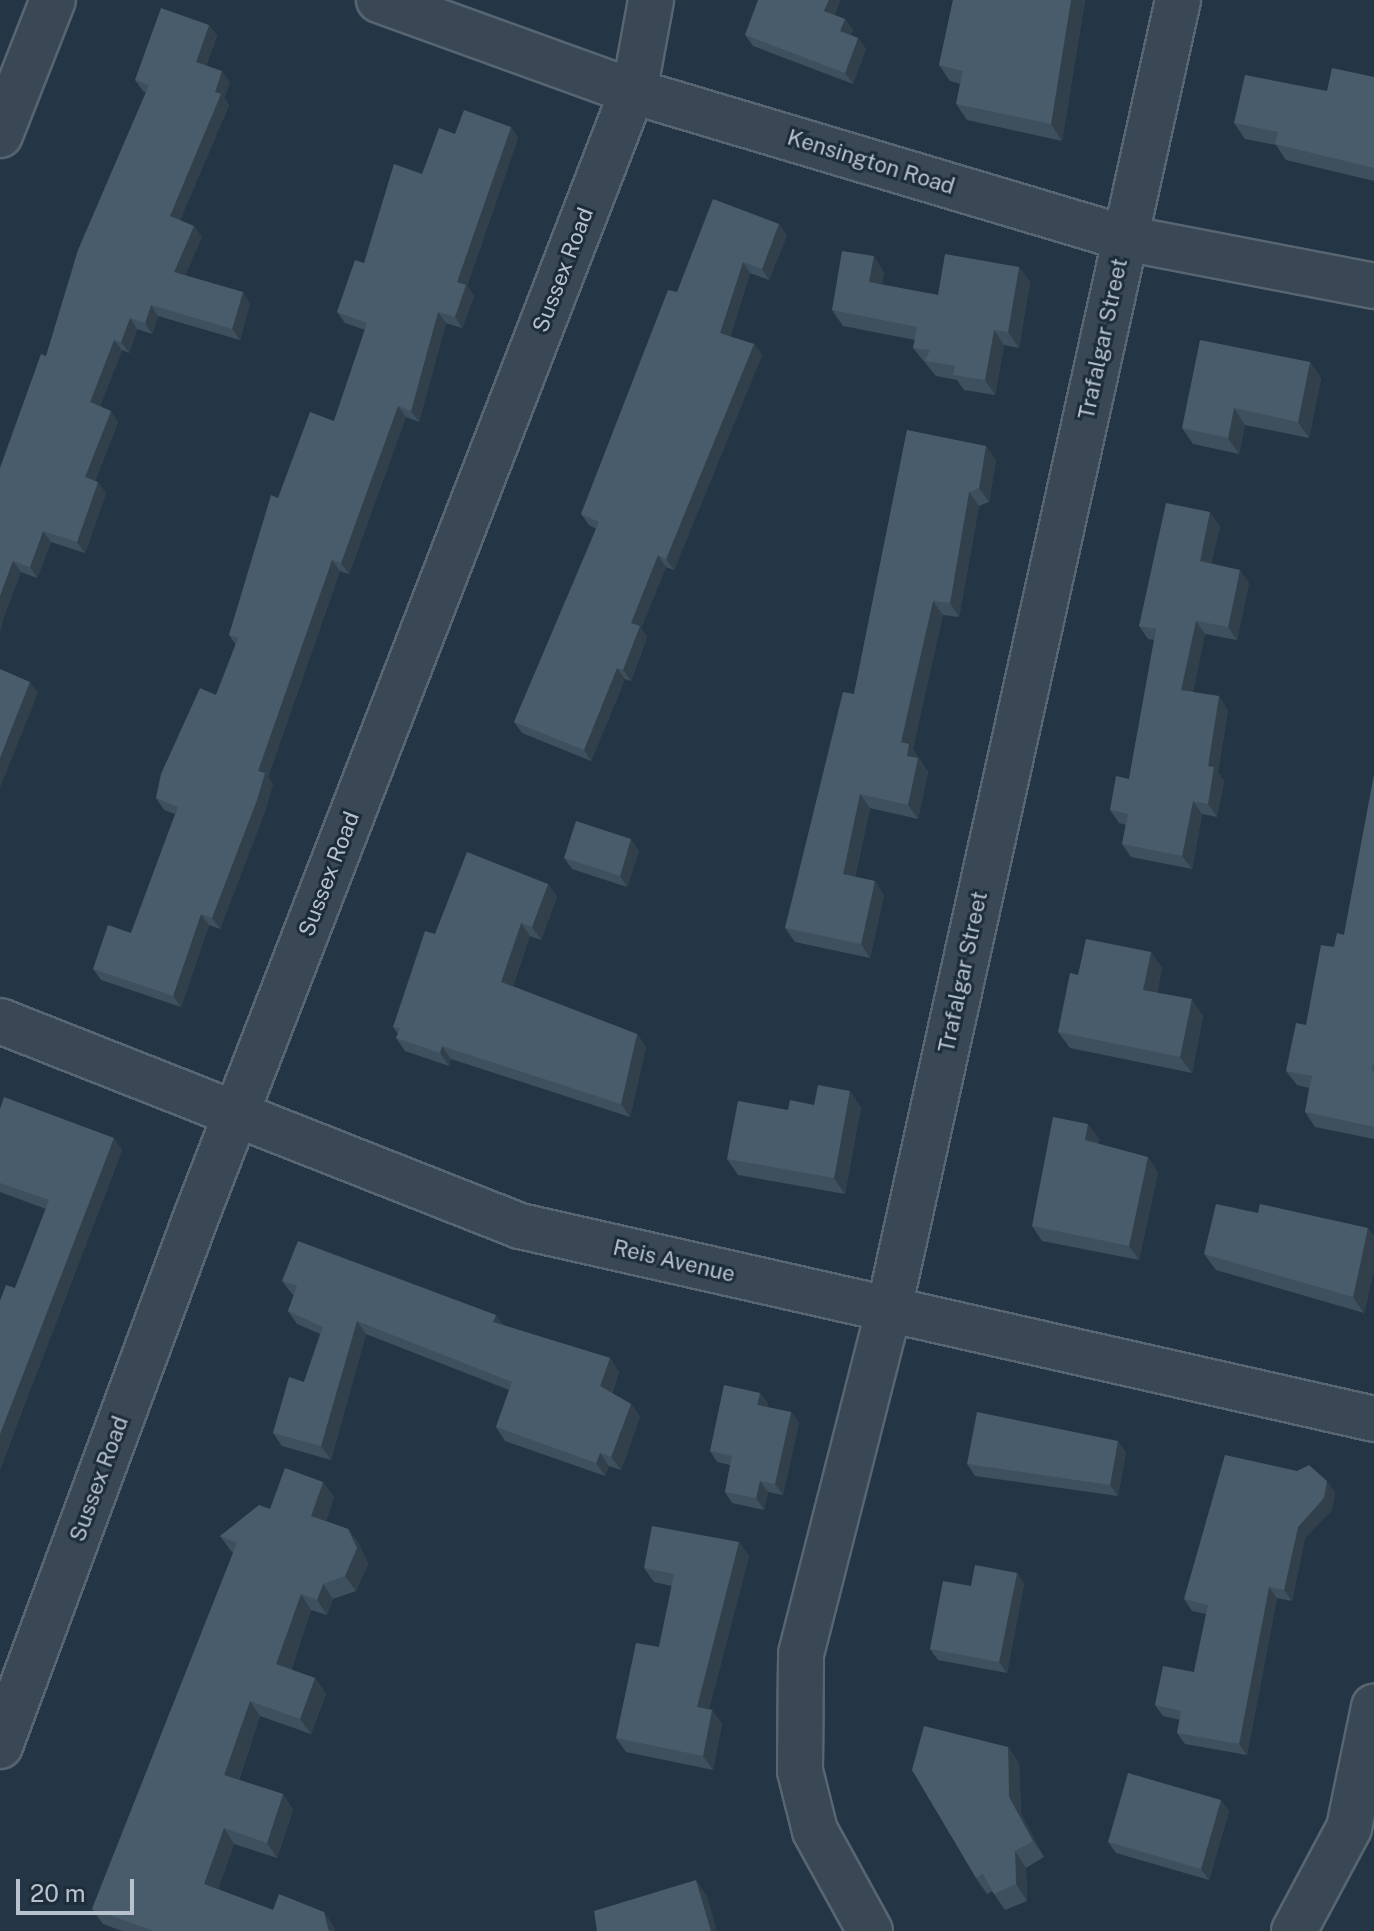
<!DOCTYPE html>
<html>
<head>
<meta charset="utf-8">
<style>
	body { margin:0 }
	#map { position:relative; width:1374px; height:1931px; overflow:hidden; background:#243645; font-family:"Public Sans",sans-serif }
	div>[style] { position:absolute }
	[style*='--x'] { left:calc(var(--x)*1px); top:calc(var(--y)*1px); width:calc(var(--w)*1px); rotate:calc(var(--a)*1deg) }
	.roads { filter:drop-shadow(2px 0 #586572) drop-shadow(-2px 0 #586572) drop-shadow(0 2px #586572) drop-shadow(0 -2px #586572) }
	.minor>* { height:44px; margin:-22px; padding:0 22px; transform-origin:22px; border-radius:22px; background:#394854 }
	.tertiary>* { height:44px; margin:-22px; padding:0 22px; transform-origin:22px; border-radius:22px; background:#394854 }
	.wall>* { inset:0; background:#3e4f5d }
	.shaded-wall>* { inset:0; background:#32404c }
	.building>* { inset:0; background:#485c6c }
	span { translate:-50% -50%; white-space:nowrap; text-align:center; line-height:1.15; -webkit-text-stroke:6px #1e2d3a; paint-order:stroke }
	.street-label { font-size:22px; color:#b7c2ce }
	.scale { position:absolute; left:16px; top:1879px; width:118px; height:36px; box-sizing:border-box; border:4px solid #b7c2ce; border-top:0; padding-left:10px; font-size:24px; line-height:28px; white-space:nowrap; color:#b7c2ce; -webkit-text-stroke:6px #1e2d3a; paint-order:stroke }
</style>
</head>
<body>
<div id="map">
	<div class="roads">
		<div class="minor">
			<i style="--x:379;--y:0;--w:258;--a:19.9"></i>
			<i style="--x:622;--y:88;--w:525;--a:16.61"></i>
			<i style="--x:1125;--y:238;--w:254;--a:10.9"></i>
			<i style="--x:0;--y:135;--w:145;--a:-68.6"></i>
			<i style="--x:0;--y:1021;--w:559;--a:21.52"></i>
			<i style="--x:520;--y:1226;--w:876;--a:12.73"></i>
			<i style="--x:870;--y:1931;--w:114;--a:-118.8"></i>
			<i style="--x:815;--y:1831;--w:62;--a:-104"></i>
			<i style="--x:800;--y:1771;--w:117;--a:-89.5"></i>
			<i style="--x:801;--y:1654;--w:356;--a:-75.7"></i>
			<i style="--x:889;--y:1309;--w:1341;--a:-77.55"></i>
			<i style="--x:1294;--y:1931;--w:117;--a:-61.9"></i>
			<i style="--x:1349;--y:1828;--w:124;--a:-78.3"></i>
		</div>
		<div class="tertiary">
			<i style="--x:0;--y:1746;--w:564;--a:-69.67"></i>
			<i style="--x:196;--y:1217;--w:1217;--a:-68.81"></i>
			<i style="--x:636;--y:82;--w:83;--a:-79.6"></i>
		</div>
	</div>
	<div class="wall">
		<i style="clip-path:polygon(953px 0,1085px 0,1062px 141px,967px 120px,956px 104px,960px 84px,950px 81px,939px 65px)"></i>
		<i style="clip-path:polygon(835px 15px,845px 19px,853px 30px,851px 35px,858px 38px,866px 49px,853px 84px,753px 46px,745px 35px)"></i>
		<i style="clip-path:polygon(209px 25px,217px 36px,206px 66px,230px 82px,224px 98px,229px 105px,180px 220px,202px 237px,185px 275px,250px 303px,240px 340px,158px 316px,152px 334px,137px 329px,129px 353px,122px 350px,100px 406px,118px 422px,95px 481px,106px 493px,85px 553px,51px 542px,37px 578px,21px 572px,4px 617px,46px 356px,146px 93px,143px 91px,135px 80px)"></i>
		<i style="clip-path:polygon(1374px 77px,1374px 181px,1286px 160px,1276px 145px,1245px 139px,1234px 123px)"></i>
		<i style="clip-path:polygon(511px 127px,518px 138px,467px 286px,474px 296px,462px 328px,446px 323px,419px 422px,406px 417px,349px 574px,340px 571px,268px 777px,273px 784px,265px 811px,220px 929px,209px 925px,181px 1007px,101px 980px,93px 969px,131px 933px,175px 814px,164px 810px,156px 798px,216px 695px,236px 645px,229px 635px,278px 498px,334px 421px,365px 330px,345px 323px,337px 312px,364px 263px,422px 174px,455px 134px)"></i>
		<i style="clip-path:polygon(787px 235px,769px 280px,750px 273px,730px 337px,754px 344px,762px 355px,674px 570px,666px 567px,641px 628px,647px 637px,631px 681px,625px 679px,591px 761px,522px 733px,514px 722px,596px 529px,589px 525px,581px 514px,677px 292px)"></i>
		<i style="clip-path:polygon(1019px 267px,1030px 282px,1019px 348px,1004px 345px,995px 395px,964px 390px,957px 380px,936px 376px,913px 348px,915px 340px,843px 326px,832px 310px,884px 272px,882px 285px,938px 295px)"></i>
		<i style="clip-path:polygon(1310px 362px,1321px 378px,1309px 438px,1245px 425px,1239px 454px,1193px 444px,1182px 428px)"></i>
		<i style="clip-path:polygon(907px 430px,996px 460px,989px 502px,979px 506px,959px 617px,943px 615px,926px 689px,913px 749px,928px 772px,918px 819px,870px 808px,855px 877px,884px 895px,870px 958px,795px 942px,785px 928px,854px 694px)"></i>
		<i style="clip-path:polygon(1220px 526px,1211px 564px,1249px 583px,1237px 640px,1205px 634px,1193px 692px,1228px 710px,1218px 772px,1224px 781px,1217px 817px,1202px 814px,1192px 869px,1131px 857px,1122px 844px,1126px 825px,1119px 823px,1110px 810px,1129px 779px,1154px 640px,1148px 639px,1139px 626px)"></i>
		<i style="clip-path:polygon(1374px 775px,1374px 1139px,1315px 1127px,1305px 1112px,1309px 1088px,1297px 1085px,1286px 1071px,1306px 1025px,1334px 947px,1344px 935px)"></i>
		<i style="clip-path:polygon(639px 851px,627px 887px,572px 869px,564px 858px)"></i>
		<i style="clip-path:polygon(548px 884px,557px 897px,541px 940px,530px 936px,513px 986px,637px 1034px,646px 1047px,630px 1117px,451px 1059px,449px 1066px,405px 1051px,396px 1038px,398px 1034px,393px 1027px,435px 934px)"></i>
		<i style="clip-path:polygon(1151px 952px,1162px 968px,1157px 993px,1203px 1016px,1192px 1073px,1070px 1048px,1058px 1032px)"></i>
		<i style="clip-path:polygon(814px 1105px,861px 1107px,845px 1194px,738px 1175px,727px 1159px)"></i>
		<i style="clip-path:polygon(0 1109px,122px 1150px,0 1469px,0 1301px,15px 1288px,46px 1209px,0 1192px)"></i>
		<i style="clip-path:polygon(1099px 1139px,1098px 1144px,1158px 1172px,1139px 1260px,1042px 1241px,1032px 1226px)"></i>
		<i style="clip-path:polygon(1258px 1213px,1374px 1236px,1374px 1270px,1364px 1313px,1216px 1270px,1204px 1254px)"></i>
		<i style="clip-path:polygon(282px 1281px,496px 1315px,503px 1325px,610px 1358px,619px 1372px,612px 1393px,631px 1404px,640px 1417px,621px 1470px,609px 1466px,605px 1476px,505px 1441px,496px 1427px,509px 1390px,366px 1334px,331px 1460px,282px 1446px,273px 1433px,304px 1382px,320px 1334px,297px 1324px,288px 1311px,294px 1295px,292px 1294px)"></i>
		<i style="clip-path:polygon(760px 1393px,768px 1404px,767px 1407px,791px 1412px,799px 1423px,783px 1495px,768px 1492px,764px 1510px,732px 1503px,725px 1492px,730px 1465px,717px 1462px,710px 1451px)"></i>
		<i style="clip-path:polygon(1126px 1452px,1118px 1496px,975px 1476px,967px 1464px)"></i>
		<i style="clip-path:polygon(323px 1482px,334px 1497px,326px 1521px,348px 1529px,359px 1544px,368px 1564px,356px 1591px,333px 1599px,327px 1615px,311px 1610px,291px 1670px,315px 1678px,326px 1694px,311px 1734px,260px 1716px,239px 1780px,283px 1794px,293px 1810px,277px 1858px,234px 1844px,218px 1889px,273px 1910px,324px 1912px,334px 1927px,335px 1931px,122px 1931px,103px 1924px,92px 1909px,233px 1553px,231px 1551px,220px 1536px)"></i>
		<i style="clip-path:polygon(1335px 1492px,1332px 1510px,1305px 1538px,1292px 1601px,1277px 1598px,1247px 1755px,1185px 1744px,1177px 1733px,1180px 1720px,1163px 1716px,1155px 1705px,1194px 1672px,1206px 1614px,1192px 1611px,1184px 1599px)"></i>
		<i style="clip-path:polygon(739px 1542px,749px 1556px,709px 1709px,712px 1710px,722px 1724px,713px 1770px,626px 1752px,616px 1738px,659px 1647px,672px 1586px,654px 1582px,644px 1568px)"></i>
		<i style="clip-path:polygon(1017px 1573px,1024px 1584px,1007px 1673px,938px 1660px,930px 1649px,971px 1586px)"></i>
		<i style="clip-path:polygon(1008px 1747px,1019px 1763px,1021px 1814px,1044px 1857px,1026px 1868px,1027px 1901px,1005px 1910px,992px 1891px,987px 1894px,976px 1878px)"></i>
		<i style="clip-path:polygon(1229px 1811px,1209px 1880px,1116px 1853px,1108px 1842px)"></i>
	</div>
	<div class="shaded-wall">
		<i style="clip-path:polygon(829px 0,841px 0,832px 22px,824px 11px)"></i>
		<i style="clip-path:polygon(1071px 0,1085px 0,1062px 141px,1051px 124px)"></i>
		<i style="clip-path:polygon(845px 19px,853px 30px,848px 42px,840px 31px)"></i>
		<i style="clip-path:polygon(209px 25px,217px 36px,203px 73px,196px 62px)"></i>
		<i style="clip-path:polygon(858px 38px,866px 49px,853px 84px,845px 73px)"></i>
		<i style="clip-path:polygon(222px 71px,230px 82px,224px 98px,229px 105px,177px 227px,170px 216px)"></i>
		<i style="clip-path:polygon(511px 127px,518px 138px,467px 286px,474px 296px,462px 328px,455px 317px,457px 282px)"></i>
		<i style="clip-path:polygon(779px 224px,787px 235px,769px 280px,762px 269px)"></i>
		<i style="clip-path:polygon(194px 226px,202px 237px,182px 283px,174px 272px)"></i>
		<i style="clip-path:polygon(874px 256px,884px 272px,880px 298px,869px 282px)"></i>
		<i style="clip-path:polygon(743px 262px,750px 273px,728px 344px,720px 333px)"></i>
		<i style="clip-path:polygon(1019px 267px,1030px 282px,1019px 348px,1008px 332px)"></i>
		<i style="clip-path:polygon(243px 292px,250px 303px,240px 340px,232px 329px)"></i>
		<i style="clip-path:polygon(151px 305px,158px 316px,152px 334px,145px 323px)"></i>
		<i style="clip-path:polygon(438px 312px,446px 323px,419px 422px,411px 411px)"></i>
		<i style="clip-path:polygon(130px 318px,137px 329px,129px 353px,121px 342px)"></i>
		<i style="clip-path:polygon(994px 330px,1004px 345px,995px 395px,985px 380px)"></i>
		<i style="clip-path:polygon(114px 340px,122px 350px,97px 413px,90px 402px)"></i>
		<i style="clip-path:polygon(754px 344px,762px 355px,674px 570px,666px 559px)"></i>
		<i style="clip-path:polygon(1310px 362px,1321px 378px,1309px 438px,1298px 422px)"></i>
		<i style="clip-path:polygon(398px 406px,406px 417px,349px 574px,341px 563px)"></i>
		<i style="clip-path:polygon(1234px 408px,1245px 425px,1239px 454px,1228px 438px)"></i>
		<i style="clip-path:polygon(111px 411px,118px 422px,92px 488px,85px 477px)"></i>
		<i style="clip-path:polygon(986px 446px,996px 460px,989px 502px,979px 488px)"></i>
		<i style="clip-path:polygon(98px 482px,106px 493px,85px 553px,77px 542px)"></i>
		<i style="clip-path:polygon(969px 492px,979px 506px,959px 617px,950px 603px)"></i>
		<i style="clip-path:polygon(1210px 512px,1220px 526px,1209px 574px,1200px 561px)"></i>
		<i style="clip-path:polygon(43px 531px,51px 542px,37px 578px,30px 567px)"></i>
		<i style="clip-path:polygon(658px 555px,666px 567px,641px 628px,647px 637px,631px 681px,623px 670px,631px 623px)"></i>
		<i style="clip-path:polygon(332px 560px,340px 571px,268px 777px,273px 784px,265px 811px,220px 929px,212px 918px,258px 771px)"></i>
		<i style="clip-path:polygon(13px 561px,21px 572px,4px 617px,0 633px,0 596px)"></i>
		<i style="clip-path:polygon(1240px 570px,1249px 583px,1237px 640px,1228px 627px)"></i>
		<i style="clip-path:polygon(933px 601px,943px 615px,913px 749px,928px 772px,918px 819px,908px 805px,907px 756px,901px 742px)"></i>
		<i style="clip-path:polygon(1196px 621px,1205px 634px,1191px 703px,1181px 690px)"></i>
		<i style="clip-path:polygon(617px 668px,625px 679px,591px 761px,584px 750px)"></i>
		<i style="clip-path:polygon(30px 682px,38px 693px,0 788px,0 758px)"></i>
		<i style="clip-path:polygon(1219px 696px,1228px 710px,1218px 772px,1224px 781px,1217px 817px,1208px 804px,1208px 766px)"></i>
		<i style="clip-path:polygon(860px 794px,870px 808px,852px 888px,843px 874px)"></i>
		<i style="clip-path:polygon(1193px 801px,1202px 814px,1192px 869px,1182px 856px)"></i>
		<i style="clip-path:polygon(631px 839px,639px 851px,627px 887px,620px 876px)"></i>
		<i style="clip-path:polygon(875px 881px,884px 895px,870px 958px,861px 944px)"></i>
		<i style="clip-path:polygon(548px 884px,557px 897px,541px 940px,532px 927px)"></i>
		<i style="clip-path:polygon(201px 914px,209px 925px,181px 1007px,173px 996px)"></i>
		<i style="clip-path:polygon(521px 923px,530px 936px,510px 995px,501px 982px)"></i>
		<i style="clip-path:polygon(1151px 952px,1162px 968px,1154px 1006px,1143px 990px)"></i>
		<i style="clip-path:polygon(1192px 999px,1203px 1016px,1192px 1073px,1180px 1057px)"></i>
		<i style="clip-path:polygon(637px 1034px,646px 1047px,630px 1117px,621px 1104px)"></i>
		<i style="clip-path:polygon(442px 1046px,451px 1059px,449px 1066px,440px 1053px)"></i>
		<i style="clip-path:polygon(850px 1091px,861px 1107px,845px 1194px,834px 1178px)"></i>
		<i style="clip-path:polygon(1088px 1124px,1099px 1139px,1096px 1155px,1085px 1140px)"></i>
		<i style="clip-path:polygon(114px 1138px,122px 1150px,0 1469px,0 1434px)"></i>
		<i style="clip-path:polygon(1148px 1157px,1158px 1172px,1139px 1260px,1129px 1246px)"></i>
		<i style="clip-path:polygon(1368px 1228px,1374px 1236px,1374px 1270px,1364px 1313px,1353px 1297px)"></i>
		<i style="clip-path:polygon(496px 1315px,506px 1328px,493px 1322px)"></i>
		<i style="clip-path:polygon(357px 1321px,366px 1334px,331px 1460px,321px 1446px)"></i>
		<i style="clip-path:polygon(610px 1358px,619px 1372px,609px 1399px,600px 1386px)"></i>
		<i style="clip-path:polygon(760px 1393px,768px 1404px,765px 1416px,757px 1405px)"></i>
		<i style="clip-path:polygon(631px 1404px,640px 1417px,621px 1470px,611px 1457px)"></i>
		<i style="clip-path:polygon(791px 1412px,799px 1423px,783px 1495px,775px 1484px)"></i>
		<i style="clip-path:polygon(1118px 1441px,1126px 1452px,1118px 1496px,1110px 1485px)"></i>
		<i style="clip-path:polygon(600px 1453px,609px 1466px,605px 1476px,596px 1463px)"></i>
		<i style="clip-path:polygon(760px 1481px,768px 1492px,764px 1510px,756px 1498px)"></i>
		<i style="clip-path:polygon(1327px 1481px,1335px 1492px,1332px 1510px,1305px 1538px,1292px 1601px,1284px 1590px,1298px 1527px)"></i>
		<i style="clip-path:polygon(323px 1482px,334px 1497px,322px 1532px,311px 1516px)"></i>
		<i style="clip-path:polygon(348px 1529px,359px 1544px,368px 1564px,356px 1591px,345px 1576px)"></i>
		<i style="clip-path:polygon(739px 1542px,749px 1556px,706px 1721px,697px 1707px)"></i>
		<i style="clip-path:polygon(1017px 1573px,1024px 1584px,1007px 1673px,999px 1662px)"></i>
		<i style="clip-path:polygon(323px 1584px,333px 1599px,327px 1615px,317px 1600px)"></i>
		<i style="clip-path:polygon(1269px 1587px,1277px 1598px,1247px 1755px,1239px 1744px)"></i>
		<i style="clip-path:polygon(301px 1594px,311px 1610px,287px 1680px,276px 1664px)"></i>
		<i style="clip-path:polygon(315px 1678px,326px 1694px,311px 1734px,300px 1719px)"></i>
		<i style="clip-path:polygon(250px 1701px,260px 1716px,235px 1791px,224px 1775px)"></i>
		<i style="clip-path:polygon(712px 1710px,722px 1724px,713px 1770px,703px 1756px)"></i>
		<i style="clip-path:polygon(1008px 1747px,1019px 1763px,1021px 1814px,1044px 1857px,1033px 1841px,1009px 1797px)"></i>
		<i style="clip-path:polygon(283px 1794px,293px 1810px,277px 1858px,267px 1843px)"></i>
		<i style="clip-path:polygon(1221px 1800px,1229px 1811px,1209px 1880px,1201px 1869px)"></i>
		<i style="clip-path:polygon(224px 1828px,234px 1844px,215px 1899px,204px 1884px)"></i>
		<i style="clip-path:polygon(1015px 1851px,1026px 1868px,1027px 1901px,1016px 1884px)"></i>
		<i style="clip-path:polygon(696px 1880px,707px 1896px,717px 1931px,711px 1931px)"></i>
		<i style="clip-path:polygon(324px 1912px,334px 1927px,335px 1931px,329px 1931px)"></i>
	</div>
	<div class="building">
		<i style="clip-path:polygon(758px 0,829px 0,824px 11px,845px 19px,840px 31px,858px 38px,845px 73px,745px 35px)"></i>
		<i style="clip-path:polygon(953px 0,1071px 0,1051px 124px,956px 104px,963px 71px,939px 65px)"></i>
		<i style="clip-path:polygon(161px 8px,209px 25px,196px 62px,222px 71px,215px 92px,221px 94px,170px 216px,194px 226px,174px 272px,243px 292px,232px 329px,151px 305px,145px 323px,130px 318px,121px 342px,114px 340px,90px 402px,111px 411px,85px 477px,98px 482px,77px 542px,43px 531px,30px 567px,13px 561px,0 596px,0 468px,41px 354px,46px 356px,78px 250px,149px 85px,135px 80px)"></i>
		<i style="clip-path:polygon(1332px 68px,1374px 77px,1374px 168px,1275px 144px,1278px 132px,1234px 123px,1245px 75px,1327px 91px)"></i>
		<i style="clip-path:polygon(464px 110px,511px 127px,457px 282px,466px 285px,455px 317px,438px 312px,411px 411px,398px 406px,341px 563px,332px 560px,258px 771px,265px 773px,257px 800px,212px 918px,201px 914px,173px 996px,93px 969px,108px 925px,131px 933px,178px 807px,156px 798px,161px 774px,200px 688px,216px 695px,238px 638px,229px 635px,271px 495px,278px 498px,310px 412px,334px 421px,367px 323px,337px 312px,355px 260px,364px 263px,394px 164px,422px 174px,439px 128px,455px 134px)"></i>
		<i style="clip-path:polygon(713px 199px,779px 224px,762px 269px,743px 262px,720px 333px,754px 344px,666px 559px,658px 555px,631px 623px,640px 626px,623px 670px,617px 668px,584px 750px,514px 722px,599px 522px,581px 514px,668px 290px,677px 292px)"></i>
		<i style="clip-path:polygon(842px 251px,874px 256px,869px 282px,938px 295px,945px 254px,1019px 267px,1008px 332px,994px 330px,985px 380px,953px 375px,955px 366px,925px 361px,930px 350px,913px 348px,917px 327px,832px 310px)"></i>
		<i style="clip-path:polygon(1200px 340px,1310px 362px,1298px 422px,1234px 408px,1228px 438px,1182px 428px)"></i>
		<i style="clip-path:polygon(907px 430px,986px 446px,979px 488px,969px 492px,950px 603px,933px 601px,916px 675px,901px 742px,909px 744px,907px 756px,918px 758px,908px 805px,860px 794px,843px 874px,875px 881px,861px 944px,785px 928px,843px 692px,854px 694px)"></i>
		<i style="clip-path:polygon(1166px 503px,1210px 512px,1200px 561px,1240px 570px,1228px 627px,1196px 621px,1181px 690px,1219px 696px,1208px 766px,1214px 767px,1208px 804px,1193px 801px,1182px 856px,1122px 844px,1128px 814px,1110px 810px,1116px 776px,1129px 779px,1156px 629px,1139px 626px)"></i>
		<i style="clip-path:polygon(0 669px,30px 682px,0 758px)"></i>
		<i style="clip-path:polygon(1374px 775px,1374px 1062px,1372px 1071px,1374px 1071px,1374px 1127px,1305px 1112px,1312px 1076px,1286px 1071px,1296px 1023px,1306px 1025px,1321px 945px,1334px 947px,1337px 933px,1344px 935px)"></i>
		<i style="clip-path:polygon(576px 821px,631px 839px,620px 876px,564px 858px)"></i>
		<i style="clip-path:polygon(467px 852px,548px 884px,532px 927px,521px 923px,501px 982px,637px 1034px,621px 1104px,442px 1046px,440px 1053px,396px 1038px,400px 1028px,393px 1027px,425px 931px,435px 934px)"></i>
		<i style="clip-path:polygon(1086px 939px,1151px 952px,1143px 990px,1192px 999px,1180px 1057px,1058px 1032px,1070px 973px,1078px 975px)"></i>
		<i style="clip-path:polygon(818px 1085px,850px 1091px,834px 1178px,727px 1159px,738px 1101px,788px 1110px,790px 1100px,814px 1105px)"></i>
		<i style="clip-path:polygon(4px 1097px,114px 1138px,0 1434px,0 1301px,6px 1285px,15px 1288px,49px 1200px,0 1183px,0 1109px)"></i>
		<i style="clip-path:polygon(1053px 1117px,1088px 1124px,1085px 1140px,1148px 1157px,1129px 1246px,1032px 1226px)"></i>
		<i style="clip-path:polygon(1216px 1204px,1258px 1213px,1260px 1204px,1368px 1228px,1353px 1297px,1204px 1254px)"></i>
		<i style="clip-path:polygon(298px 1241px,496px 1315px,493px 1322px,610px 1358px,600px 1386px,631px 1404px,611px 1457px,600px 1453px,596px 1463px,496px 1427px,512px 1382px,357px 1321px,321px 1446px,273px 1433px,289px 1377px,304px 1382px,323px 1327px,288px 1311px,297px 1286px,282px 1281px)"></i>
		<i style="clip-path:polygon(724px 1385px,760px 1393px,757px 1405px,791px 1412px,775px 1484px,760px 1481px,756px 1498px,725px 1492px,732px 1456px,710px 1451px)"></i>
		<i style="clip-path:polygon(977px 1412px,1118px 1441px,1110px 1485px,967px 1464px)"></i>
		<i style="clip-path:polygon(1225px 1455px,1297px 1471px,1309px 1465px,1327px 1481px,1324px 1498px,1298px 1527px,1284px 1590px,1269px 1587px,1239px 1744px,1177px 1733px,1181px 1711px,1155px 1705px,1163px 1666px,1194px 1672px,1208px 1605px,1184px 1599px)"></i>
		<i style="clip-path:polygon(285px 1468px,323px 1482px,311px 1516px,348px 1529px,357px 1548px,345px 1576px,323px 1584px,317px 1600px,301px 1594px,276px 1664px,315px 1678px,300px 1719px,250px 1701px,224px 1775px,283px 1794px,267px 1843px,224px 1828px,204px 1884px,273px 1910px,279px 1894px,324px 1912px,328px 1930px,331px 1931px,154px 1931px,92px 1909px,237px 1543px,220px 1536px,259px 1505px,270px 1509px)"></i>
		<i style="clip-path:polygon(652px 1526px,739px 1542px,697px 1707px,712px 1710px,703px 1756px,616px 1738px,636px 1643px,659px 1647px,674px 1574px,644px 1568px)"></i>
		<i style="clip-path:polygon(975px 1565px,1017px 1573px,999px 1662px,930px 1649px,943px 1581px,971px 1586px)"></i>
		<i style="clip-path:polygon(924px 1726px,1008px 1747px,1009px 1797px,1033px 1841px,1015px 1851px,1016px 1884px,994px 1894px,983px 1874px,976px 1878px,912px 1770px)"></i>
		<i style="clip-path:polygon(1128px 1773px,1221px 1800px,1201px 1869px,1108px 1842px)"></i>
		<i style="clip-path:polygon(696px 1880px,711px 1931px,597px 1931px,594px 1911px)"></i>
	</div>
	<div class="street-label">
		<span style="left:871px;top:162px;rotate:17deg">Kensington Road</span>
		<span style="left:563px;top:270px;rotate:-69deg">Sussex Road</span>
		<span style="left:1103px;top:339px;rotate:-78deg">Trafalgar Street</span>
		<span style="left:329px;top:874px;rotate:-69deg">Sussex Road</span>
		<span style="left:963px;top:972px;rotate:-78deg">Trafalgar Street</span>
		<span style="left:674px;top:1261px;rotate:13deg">Reis Avenue</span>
		<span style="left:99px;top:1479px;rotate:-70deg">Sussex Road</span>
	</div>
	<div class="scale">20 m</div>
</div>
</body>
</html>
